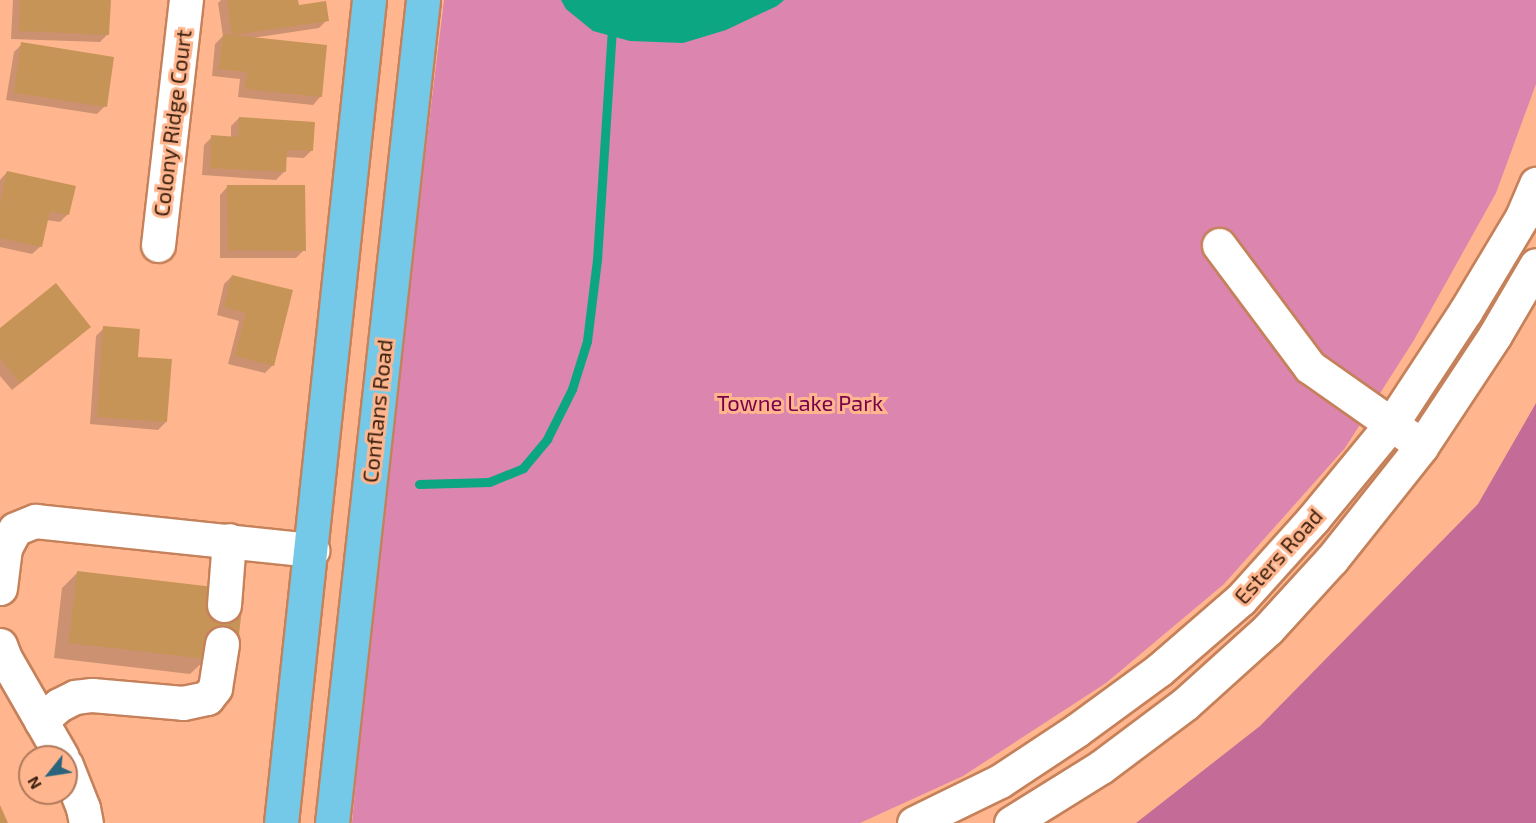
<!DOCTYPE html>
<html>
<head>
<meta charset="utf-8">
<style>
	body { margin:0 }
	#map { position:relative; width:1536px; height:823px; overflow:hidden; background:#ffb68e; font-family:"Exo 2",sans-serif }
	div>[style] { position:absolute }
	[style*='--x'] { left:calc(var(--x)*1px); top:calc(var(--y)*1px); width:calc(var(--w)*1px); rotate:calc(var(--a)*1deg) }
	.green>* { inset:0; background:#db85af }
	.forest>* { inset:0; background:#c56b98 }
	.water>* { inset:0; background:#0da682 }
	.shadow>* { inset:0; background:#0003 }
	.stream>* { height:9px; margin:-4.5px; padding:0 4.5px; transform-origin:4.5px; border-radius:4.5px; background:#0da682 }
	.building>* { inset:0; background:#c79457 }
	.roads { filter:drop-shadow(2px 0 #c5815a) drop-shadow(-2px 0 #c5815a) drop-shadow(0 2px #c5815a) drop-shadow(0 -2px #c5815a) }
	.minor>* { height:33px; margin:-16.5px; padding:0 16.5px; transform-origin:16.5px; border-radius:16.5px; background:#fff }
	.major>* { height:33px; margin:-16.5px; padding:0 16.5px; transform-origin:16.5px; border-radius:16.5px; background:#74c9e8 }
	span { translate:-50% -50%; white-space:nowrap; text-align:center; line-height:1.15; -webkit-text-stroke:6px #ffb68e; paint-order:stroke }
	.street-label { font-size:22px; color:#391e0e }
	.park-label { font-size:22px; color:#78024d }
	.north { position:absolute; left:18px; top:745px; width:60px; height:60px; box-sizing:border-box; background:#ffb68e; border:2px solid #b0795b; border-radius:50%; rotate:240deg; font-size:16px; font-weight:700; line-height:24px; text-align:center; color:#391e0e }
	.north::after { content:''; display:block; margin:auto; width:21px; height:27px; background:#2a637c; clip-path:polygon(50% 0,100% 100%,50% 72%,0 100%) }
</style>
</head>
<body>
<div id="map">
	<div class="green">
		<i style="clip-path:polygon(444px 0,1536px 0,1536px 84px,1496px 193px,1414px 340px,1345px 448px,1224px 584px,1106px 683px,963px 776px,860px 823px,352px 823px,382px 509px)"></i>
	</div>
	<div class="forest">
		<i style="clip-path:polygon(1536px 403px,1536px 823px,1136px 823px,1260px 726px,1478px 504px)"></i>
	</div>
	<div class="water">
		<i style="clip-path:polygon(561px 0,784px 0,777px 6px,726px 30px,683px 43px,630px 41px,593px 31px,566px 9px)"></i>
	</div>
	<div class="shadow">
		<i style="clip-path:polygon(13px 0,109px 0,108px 34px,100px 42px,11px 39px)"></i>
		<i style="clip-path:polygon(221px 0,296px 0,297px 7px,327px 20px,319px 28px,253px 38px,321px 96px,313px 105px,238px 97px,240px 79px,212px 76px,215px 44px,223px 36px,218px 3px)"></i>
		<i style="clip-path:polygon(22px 44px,105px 106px,97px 114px,6px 100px,14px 52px)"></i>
		<i style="clip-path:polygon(239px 118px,312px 150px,304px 158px,285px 157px,284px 172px,276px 180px,202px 175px,204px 145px,212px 137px,231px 138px,231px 126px)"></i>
		<i style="clip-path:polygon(7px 172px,68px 214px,60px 222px,46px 220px,41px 246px,32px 254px,0 247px,0 180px)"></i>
		<i style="clip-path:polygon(228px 186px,304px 250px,296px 258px,220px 258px,220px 195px)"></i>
		<i style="clip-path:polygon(232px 276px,273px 365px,265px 373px,228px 364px,239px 321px,217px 315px,224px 284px)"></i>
		<i style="clip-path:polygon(104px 328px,137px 358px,166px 422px,158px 430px,90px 424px,96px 336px)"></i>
		<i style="clip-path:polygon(0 330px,81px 335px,12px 390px,0 376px)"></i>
		<i style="clip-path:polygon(77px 573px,207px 658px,190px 674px,54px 658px,62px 588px)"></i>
	</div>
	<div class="stream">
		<i style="--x:419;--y:484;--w:70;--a:-1.6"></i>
		<i style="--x:489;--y:482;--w:37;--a:-22"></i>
		<i style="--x:523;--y:468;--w:38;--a:-50"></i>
		<i style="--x:547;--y:439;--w:56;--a:-63.4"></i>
		<i style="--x:572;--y:389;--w:50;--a:-72.6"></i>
		<i style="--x:587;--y:341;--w:82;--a:-83"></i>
		<i style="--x:597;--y:260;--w:234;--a:-86.3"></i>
	</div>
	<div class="building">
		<i style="clip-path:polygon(20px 0,111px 0,109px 35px,19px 31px)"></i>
		<i style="clip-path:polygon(227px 0,298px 0,299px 5px,326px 1px,329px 21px,232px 35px)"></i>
		<i style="clip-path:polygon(223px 34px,327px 45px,322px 97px,245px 89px,247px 72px,219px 69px)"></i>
		<i style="clip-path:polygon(21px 42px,114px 57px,107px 107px,14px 93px)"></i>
		<i style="clip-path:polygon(239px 117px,315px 122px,313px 151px,287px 150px,286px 172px,210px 168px,211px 135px,238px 137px)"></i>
		<i style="clip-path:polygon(7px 171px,76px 186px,69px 215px,50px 211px,42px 247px,0 238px,0 203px)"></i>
		<i style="clip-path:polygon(227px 185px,305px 185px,306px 251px,228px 250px)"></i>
		<i style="clip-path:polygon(232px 275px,293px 290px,274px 366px,235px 356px,246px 313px,224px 307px)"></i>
		<i style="clip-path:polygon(56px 283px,91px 327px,20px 383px,0 358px,0 328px)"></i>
		<i style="clip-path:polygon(103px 326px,140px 329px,138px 357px,172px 359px,167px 422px,97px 417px)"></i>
		<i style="clip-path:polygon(77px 571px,214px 587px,212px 603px,242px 607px,238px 645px,207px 659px,69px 643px)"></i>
		<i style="clip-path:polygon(0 805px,8px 823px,0 823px)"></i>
	</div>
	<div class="roads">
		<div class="minor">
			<i style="--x:158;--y:245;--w:247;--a:-83.5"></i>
			<i style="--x:1219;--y:245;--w:152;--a:53.3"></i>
			<i style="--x:1310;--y:367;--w:120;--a:35.1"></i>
			<i style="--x:0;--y:588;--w:40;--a:-82.9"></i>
			<i style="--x:5;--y:548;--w:21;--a:-62"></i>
			<i style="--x:15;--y:529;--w:22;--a:-22"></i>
			<i style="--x:35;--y:521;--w:279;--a:6"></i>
			<i style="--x:224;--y:605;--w:65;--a:-85.6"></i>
			<i style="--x:0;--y:645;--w:14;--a:69"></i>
			<i style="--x:5;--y:658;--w:114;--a:60.1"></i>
			<i style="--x:41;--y:721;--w:24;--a:-42"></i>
			<i style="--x:59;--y:705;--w:18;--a:-27"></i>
			<i style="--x:75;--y:697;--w:17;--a:-7"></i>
			<i style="--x:92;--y:695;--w:91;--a:5"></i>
			<i style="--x:183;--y:703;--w:25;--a:-12"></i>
			<i style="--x:207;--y:698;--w:13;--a:-51"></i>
			<i style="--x:215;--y:688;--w:45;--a:-81"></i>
			<i style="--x:66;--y:765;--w:46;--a:68.4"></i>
			<i style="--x:83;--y:808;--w:15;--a:79"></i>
			<i style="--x:914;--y:823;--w:96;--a:-26"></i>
			<i style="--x:1000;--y:781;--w:92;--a:-33.5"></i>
			<i style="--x:1077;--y:730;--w:102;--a:-36.2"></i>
			<i style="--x:1159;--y:670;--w:108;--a:-40.9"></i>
			<i style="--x:1241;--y:599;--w:108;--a:-48"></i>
			<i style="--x:1313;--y:519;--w:124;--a:-50.5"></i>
			<i style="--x:1392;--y:423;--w:133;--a:-56.7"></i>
			<i style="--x:1465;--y:312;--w:111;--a:-59"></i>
			<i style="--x:1522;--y:217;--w:36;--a:-67"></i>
			<i style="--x:1011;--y:823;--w:106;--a:-31.9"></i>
			<i style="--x:1101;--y:767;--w:105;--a:-36.9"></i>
			<i style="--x:1185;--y:704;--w:112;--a:-42.1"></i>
			<i style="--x:1268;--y:629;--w:95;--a:-47.6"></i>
			<i style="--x:1332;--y:559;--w:143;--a:-51.5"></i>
			<i style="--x:1421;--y:447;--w:134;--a:-56.5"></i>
			<i style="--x:1495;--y:335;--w:81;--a:-59.6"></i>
		</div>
		<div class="major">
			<i style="--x:281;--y:823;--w:828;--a:-83.9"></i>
			<i style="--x:332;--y:823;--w:828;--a:-83.69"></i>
		</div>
	</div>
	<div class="street-label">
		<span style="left:172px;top:123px;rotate:-83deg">Colony Ridge Court</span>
		<span style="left:377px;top:411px;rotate:-84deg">Conflans Road</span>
		<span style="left:1278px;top:556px;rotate:-48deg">Esters Road</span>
	</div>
	<div class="park-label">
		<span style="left:800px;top:403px">Towne Lake Park</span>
	</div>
	<div class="north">N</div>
</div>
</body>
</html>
